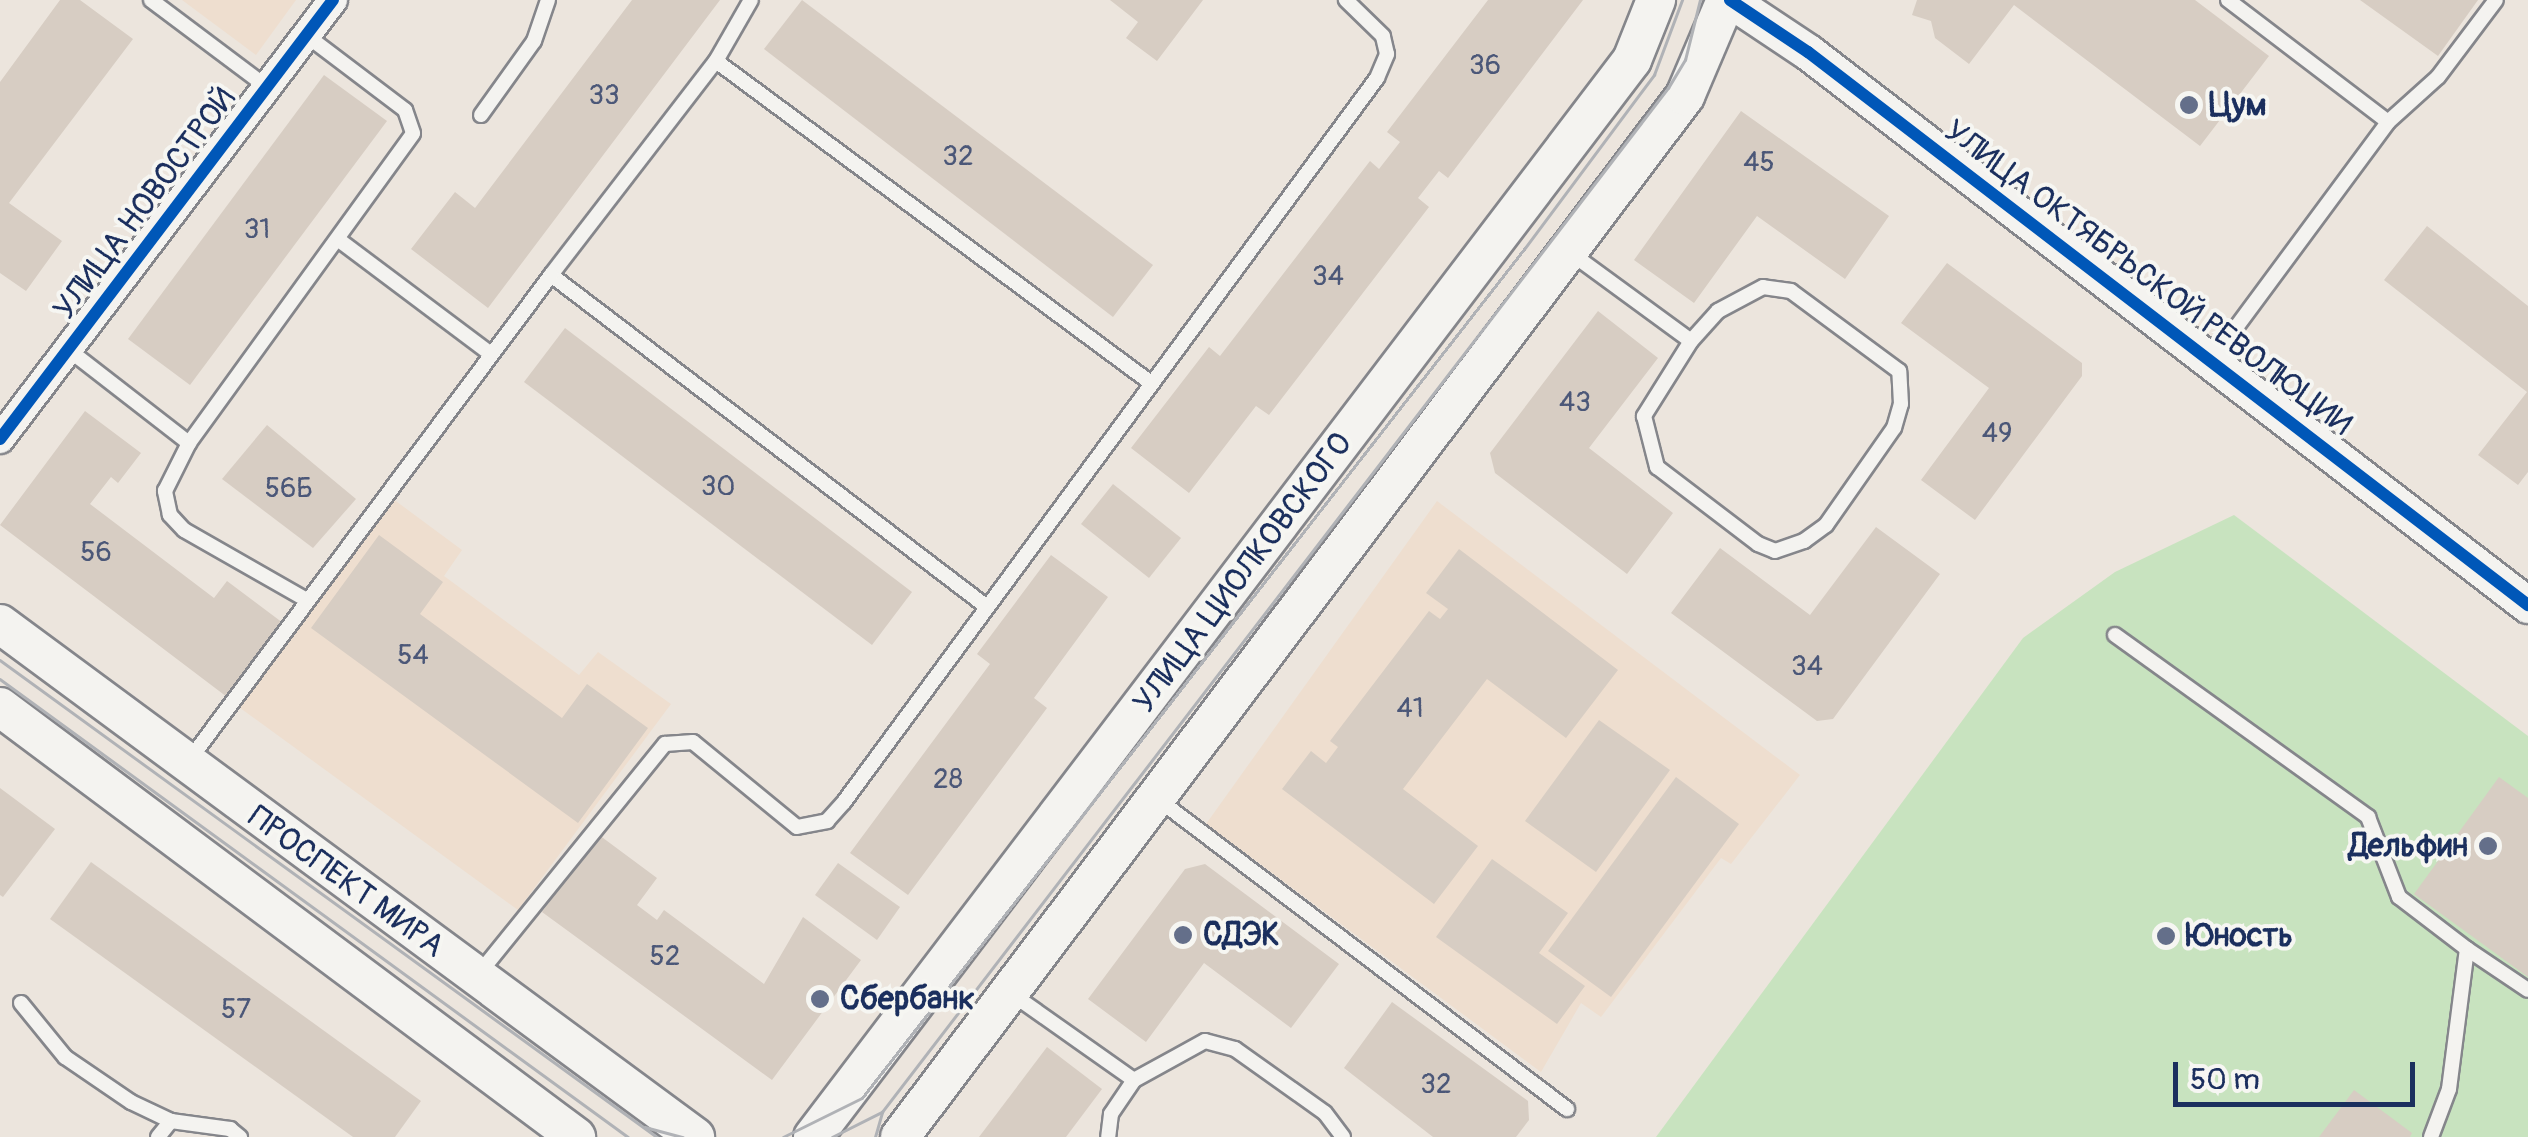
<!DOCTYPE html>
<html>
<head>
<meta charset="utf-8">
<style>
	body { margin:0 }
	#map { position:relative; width:2528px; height:1137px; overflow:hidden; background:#ece5dd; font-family:Pangolin,sans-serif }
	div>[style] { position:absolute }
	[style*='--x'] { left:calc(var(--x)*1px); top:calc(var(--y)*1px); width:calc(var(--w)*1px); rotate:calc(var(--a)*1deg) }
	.built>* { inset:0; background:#eedecf }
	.green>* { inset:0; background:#c8e3bf }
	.building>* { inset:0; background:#d7cdc3 }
	.roads { filter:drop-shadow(2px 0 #85868b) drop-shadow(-2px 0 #85868b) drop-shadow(0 2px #85868b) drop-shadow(0 -2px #85868b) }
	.service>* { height:14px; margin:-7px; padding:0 7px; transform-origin:7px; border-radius:7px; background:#f4f3f0 }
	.minor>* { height:28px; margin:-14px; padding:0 14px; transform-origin:14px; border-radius:14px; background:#f4f3f0 }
	.tertiary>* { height:35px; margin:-17.5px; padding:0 17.5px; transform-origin:17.5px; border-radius:17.5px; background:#f4f3f0 }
	.secondary>* { height:38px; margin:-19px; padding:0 19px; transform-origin:19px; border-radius:19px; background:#f4f3f0 }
	.tram>* { height:2.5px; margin:-1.25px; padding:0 1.25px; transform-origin:1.25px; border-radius:1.25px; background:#b0b2b6 }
	.cycleway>* { height:12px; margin:-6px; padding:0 6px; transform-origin:6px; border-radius:6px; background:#0057b8 }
	.dots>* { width:28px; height:28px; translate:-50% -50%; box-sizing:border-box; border:5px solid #f6f6f2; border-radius:50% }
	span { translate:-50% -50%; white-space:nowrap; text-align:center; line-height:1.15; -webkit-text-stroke:8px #f6f6f2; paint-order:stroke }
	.number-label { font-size:28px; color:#4b5778 }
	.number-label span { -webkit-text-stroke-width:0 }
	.poi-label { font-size:32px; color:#1b2f5e; font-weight:700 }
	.left { translate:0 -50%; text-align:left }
	.right { translate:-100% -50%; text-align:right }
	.street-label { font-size:32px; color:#1b2f5e }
	.scale { position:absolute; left:2173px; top:1062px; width:242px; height:45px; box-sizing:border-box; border:5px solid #1b2f5e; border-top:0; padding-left:12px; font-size:30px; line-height:35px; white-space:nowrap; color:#1b2f5e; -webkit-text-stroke:8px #f6f6f2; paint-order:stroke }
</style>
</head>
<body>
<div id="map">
	<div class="built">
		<i style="clip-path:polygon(182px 0,296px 0,256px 55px)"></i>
		<i style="clip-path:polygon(389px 496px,462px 550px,444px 576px,579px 675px,598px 652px,671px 704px,518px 910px,236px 705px)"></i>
		<i style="clip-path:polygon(1437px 501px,1800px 775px,1731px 864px,1721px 858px,1601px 1017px,1581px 1003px,1541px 1072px,1206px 824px)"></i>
	</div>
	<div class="green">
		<i style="clip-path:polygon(2234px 515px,2528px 736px,2528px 1137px,1656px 1137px,2023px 638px,2115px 572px)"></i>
	</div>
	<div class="building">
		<i style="clip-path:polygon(60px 0,80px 0,133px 39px,9px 203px,62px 241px,26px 291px,0 273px,0 82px)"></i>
		<i style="clip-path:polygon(632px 0,720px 0,488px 308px,411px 249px,455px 192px,475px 208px)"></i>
		<i style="clip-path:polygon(802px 0,1153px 265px,1113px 317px,764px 49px)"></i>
		<i style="clip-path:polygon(1110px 0,1203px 0,1157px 61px,1126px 38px,1138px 22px)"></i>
		<i style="clip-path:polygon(1488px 0,1583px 0,1448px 178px,1439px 171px,1418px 198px,1429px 207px,1269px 415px,1256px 406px,1189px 493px,1131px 448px,1209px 347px,1220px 356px,1370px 161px,1379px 169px,1400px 142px,1387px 132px)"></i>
		<i style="clip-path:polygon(1917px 0,2195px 0,2269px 56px,2200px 146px,2014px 5px,1969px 64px,1935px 38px,1931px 21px,1912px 15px)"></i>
		<i style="clip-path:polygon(2360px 0,2478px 0,2438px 56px)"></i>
		<i style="clip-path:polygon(324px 75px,387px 121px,190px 385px,128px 339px)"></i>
		<i style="clip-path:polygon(1741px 111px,1889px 216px,1845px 279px,1757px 216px,1694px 303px,1634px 260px)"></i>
		<i style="clip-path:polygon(2427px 226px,2528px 306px,2528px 472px,2518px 485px,2478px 455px,2527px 392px,2384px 280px)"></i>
		<i style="clip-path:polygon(1947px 263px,2082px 363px,2082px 376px,1975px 520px,1921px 480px,1989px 388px,1901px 323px)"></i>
		<i style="clip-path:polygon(1598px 311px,1658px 358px,1589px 448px,1673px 513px,1627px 574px,1495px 473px,1490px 453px)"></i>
		<i style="clip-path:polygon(565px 328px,912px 592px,872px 645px,524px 382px)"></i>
		<i style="clip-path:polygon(85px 411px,141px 453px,118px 483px,111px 477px,90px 504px,214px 598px,227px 581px,283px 623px,227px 697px,0 525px)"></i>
		<i style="clip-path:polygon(267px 425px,356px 499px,313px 548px,222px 479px)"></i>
		<i style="clip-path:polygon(1113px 484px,1181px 538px,1149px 578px,1081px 524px)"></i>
		<i style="clip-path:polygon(1876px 527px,1940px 574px,1833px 719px,1817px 721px,1671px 613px,1720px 548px,1810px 615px)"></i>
		<i style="clip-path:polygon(379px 535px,443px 582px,420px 614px,562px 718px,587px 684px,648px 728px,578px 823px,311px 628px)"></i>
		<i style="clip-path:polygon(1459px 549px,1618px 670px,1566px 738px,1487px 679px,1403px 789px,1478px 846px,1434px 904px,1282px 789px,1311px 751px,1326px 763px,1338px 747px,1330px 741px,1429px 611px,1440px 619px,1448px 609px,1426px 593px)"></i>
		<i style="clip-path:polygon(1051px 555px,1108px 597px,1034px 698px,1047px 708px,908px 895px,850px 853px,990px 664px,977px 654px)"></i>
		<i style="clip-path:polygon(1599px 720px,1670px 770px,1596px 872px,1525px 821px)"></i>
		<i style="clip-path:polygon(1676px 777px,1739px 824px,1611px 997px,1548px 951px)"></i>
		<i style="clip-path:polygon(2499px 777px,2528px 798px,2528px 977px,2414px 894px)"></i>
		<i style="clip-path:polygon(0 788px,55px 829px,3px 897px,0 895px)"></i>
		<i style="clip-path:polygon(599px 835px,657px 878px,637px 905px,657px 920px,664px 910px,764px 984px,803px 917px,861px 960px,772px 1080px,542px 912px)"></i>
		<i style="clip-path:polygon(1492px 859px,1568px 913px,1539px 953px,1585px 986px,1557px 1024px,1436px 937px)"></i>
		<i style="clip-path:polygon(91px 862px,421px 1101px,395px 1137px,353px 1137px,50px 919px)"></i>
		<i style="clip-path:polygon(838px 863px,900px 907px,877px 940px,815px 895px)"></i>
		<i style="clip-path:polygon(1205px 864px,1339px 964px,1291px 1028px,1204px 963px,1146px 1042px,1088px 999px,1185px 869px)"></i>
		<i style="clip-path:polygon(1392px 1002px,1528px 1101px,1529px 1120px,1516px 1137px,1433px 1137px,1344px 1068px)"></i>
		<i style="clip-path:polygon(1047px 1047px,1102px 1089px,1066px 1137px,979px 1137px)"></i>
		<i style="clip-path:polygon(2354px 1090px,2412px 1133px,2410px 1137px,2319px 1137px)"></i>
	</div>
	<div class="roads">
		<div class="service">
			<i style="--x:151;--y:0;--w:145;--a:36.9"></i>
			<i style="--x:2228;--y:0;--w:201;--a:37.3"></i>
			<i style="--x:716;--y:61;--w:70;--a:-60.2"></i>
			<i style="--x:481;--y:115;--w:91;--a:-54.4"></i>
			<i style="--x:534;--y:41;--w:43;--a:-71.1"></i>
			<i style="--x:339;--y:240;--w:186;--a:36.9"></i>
			<i style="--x:1568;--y:251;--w:152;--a:36.2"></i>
			<i style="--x:1691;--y:341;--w:89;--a:122.1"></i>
			<i style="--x:1644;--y:416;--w:53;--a:75.7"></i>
			<i style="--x:1657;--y:467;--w:127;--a:37.3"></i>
			<i style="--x:1758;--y:544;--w:18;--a:22"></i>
			<i style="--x:1775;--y:551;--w:31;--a:-19"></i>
			<i style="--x:1804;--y:541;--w:27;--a:-36"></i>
			<i style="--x:1826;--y:525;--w:118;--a:-55"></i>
			<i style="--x:1894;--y:428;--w:25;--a:-74"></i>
			<i style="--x:1901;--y:404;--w:33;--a:-93"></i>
			<i style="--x:1899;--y:371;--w:134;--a:-143.5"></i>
			<i style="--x:1791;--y:291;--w:28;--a:-172"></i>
			<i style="--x:1763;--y:287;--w:51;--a:151.9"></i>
			<i style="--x:1718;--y:311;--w:40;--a:132"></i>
			<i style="--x:69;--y:350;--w:152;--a:37.8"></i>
			<i style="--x:2212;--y:360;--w:296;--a:-53.5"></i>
			<i style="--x:2388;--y:122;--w:67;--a:-42"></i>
			<i style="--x:2438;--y:77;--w:96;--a:-53"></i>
			<i style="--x:305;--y:599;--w:139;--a:-150.3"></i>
			<i style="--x:184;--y:530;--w:21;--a:-133"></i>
			<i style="--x:170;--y:515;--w:25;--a:-102"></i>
			<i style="--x:165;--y:491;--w:54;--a:-63.4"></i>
			<i style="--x:189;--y:443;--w:382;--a:-54.1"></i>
			<i style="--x:413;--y:133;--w:24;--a:-109"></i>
			<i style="--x:405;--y:110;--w:124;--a:-142.9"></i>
			<i style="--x:987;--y:607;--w:548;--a:-142.71"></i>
			<i style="--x:551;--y:275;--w:270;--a:-52.4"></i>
			<i style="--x:716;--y:61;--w:541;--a:36.51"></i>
			<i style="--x:2115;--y:635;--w:312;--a:35.7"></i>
			<i style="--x:2368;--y:817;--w:86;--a:68.8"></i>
			<i style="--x:2399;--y:897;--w:86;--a:37.4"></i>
			<i style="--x:190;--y:759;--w:604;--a:-53.28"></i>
			<i style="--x:1159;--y:800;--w:512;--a:37.14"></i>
			<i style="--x:477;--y:976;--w:299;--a:-51"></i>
			<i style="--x:665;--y:744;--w:28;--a:-4"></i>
			<i style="--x:693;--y:742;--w:134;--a:39.3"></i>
			<i style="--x:797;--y:827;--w:31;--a:-11"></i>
			<i style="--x:827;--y:821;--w:25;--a:-48"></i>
			<i style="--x:844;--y:802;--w:899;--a:-53.64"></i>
			<i style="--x:1377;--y:78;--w:26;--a:-67"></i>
			<i style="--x:1387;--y:54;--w:18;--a:-103"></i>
			<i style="--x:1383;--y:36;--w:52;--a:-135.8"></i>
			<i style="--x:1012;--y:994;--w:149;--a:35.2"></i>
			<i style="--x:1134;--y:1080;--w:41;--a:124.1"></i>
			<i style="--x:1111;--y:1114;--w:23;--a:97"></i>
			<i style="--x:21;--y:1003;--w:70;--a:50.8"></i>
			<i style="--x:65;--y:1057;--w:80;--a:34.3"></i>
			<i style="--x:131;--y:1102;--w:44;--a:25.4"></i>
			<i style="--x:171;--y:1121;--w:60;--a:7.7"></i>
			<i style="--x:230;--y:1129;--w:13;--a:39"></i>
			<i style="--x:1134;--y:1080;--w:81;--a:-28.8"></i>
			<i style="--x:1205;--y:1041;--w:31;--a:15"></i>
			<i style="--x:1235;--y:1049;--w:110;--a:35.4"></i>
			<i style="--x:1325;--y:1113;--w:30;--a:53"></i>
			<i style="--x:158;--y:1137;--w:21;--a:-51"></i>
			<i style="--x:2431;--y:1137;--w:51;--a:-69.4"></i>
			<i style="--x:2449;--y:1089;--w:141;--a:-82.7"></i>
			<i style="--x:2467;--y:949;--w:73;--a:33.9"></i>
		</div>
		<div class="minor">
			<i style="--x:0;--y:439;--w:551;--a:-52.82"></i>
		</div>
		<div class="tertiary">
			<i style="--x:1730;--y:0;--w:94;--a:33.7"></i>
			<i style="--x:1808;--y:52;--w:908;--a:37.53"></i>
		</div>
		<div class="secondary">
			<i style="--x:0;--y:624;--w:864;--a:36.43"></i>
			<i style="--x:0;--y:707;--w:719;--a:36.74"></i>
			<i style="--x:813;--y:1137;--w:1353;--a:-52.75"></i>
			<i style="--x:1632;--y:60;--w:65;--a:-68.2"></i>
			<i style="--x:900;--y:1137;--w:1304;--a:-52.98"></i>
			<i style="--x:1685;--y:96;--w:104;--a:-66.9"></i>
		</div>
	</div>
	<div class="tram">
		<i style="--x:0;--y:660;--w:812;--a:35.98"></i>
		<i style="--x:0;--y:679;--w:777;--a:36.1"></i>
		<i style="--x:645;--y:1127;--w:39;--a:15"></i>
		<i style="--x:783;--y:1137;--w:88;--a:-26.3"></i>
		<i style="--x:862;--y:1098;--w:1078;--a:-52.05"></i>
		<i style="--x:1525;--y:248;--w:216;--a:-53.3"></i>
		<i style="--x:1654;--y:75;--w:80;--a:-69.5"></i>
		<i style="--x:832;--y:1137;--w:56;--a:-26.6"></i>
		<i style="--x:875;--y:1137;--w:26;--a:-74"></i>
		<i style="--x:882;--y:1112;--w:1291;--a:-52.49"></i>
		<i style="--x:1668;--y:88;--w:33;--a:-59"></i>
		<i style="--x:1685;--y:60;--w:62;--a:-76"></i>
	</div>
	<div class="cycleway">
		<i style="--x:1730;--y:0;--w:94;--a:33.7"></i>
		<i style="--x:1808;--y:52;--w:908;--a:37.53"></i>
		<i style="--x:0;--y:439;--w:551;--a:-52.82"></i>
	</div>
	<div class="dots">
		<i style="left:2189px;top:105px;background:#646f8a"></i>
		<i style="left:2488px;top:846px;background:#646f8a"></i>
		<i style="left:1183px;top:935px;background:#646f8a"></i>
		<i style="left:2166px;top:936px;background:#646f8a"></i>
		<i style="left:820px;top:999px;background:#646f8a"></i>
	</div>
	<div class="number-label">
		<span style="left:1485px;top:66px">36</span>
		<span style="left:604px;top:96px">33</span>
		<span style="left:958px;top:157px">32</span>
		<span style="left:1759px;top:163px">45</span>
		<span style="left:257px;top:230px">31</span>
		<span style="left:1328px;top:277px">34</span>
		<span style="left:1575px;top:403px">43</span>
		<span style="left:1997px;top:434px">49</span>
		<span style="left:718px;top:487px">30</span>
		<span style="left:289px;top:489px">56Б</span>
		<span style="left:96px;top:553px">56</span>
		<span style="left:413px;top:656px">54</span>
		<span style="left:1807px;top:667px">34</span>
		<span style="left:1410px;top:709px">41</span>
		<span style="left:948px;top:780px">28</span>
		<span style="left:665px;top:957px">52</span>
		<span style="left:236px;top:1010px">57</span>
		<span style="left:1436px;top:1085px">32</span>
	</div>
	<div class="poi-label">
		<span class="left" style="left:2209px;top:105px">Цум</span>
		<span class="right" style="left:2468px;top:846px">Дельфин</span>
		<span class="left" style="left:1203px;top:935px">СДЭК</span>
		<span class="left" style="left:2186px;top:936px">Юность</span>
		<span class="left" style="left:840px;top:999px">Сбербанк</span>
	</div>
	<div class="street-label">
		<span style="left:145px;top:204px;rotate:-53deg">УЛИЦА НОВОСТРОЙ</span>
		<span style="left:2148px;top:278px;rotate:37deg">УЛИЦА ОКТЯБРЬСКОЙ РЕВОЛЮЦИИ</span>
		<span style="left:1243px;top:573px;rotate:-53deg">УЛИЦА ЦИОЛКОВСКОГО</span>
		<span style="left:346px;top:882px;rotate:36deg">ПРОСПЕКТ МИРА</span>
	</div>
	<div class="scale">50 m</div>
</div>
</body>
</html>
